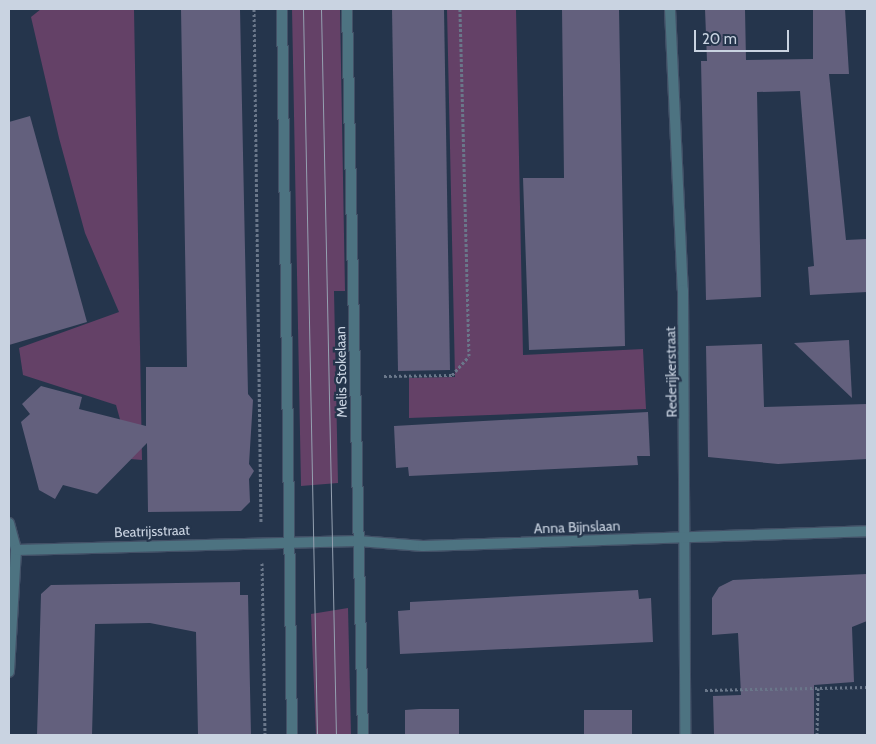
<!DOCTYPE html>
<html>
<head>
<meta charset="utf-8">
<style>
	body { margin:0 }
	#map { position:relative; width:876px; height:744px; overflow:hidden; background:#25354c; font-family:Cabin,sans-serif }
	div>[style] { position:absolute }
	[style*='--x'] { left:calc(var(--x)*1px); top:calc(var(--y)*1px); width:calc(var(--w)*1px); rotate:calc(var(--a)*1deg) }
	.green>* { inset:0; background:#644167 }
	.building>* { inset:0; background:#63607d }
	.path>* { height:3px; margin-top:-1.5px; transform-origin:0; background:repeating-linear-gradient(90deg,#6a778a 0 2.5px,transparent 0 5px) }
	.roads { filter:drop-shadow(1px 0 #435167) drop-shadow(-1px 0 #435167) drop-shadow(0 1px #435167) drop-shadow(0 -1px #435167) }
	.minor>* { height:10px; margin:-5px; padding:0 5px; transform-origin:5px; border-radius:5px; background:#4d7381 }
	.tertiary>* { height:10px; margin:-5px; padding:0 5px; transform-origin:5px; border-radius:5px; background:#4d7381 }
	.tram>* { height:1px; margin:-0.5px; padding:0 0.5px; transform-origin:0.5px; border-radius:0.5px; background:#95a1b1 }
	span { translate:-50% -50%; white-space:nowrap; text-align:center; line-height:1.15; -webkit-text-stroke:4.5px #25354c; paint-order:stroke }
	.street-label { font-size:14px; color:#c9d3e1 }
	.frame { position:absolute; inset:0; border:10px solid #c9d3e1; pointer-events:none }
	.scale { position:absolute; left:694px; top:30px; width:95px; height:22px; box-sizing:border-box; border:2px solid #c9d3e1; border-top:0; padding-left:6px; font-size:15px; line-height:18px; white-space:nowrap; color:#c9d3e1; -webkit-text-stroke:4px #25354c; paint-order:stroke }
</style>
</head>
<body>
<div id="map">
	<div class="green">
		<i style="clip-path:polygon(41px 9px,134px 9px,142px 460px,131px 459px,116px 405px,23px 375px,19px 348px,119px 312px,85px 233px,59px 138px,31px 17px)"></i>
		<i style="clip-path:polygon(292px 9px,340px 9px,345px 291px,334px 291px,338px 483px,301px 486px)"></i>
		<i style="clip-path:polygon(447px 9px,516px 9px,523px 355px,643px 349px,646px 409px,409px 418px,409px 378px,455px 377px)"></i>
		<i style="clip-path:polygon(348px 608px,351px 735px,316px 735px,311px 614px)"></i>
	</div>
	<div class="building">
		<i style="clip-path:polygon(181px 9px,240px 9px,248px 394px,253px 400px,249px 464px,254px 471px,249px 479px,250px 502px,241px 511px,148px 512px,147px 443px,97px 494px,63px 485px,55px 499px,39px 490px,21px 422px,30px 414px,22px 404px,41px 386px,82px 397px,79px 409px,146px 426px,146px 367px,187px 367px)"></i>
		<i style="clip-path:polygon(392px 9px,444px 9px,450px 370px,398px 371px)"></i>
		<i style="clip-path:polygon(562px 9px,619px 9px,625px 346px,529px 350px,523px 178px,564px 178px)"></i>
		<i style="clip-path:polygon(705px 9px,745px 9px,746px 60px,813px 59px,813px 9px,845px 9px,849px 74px,829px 74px,846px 240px,867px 239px,867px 292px,810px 295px,808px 267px,814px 266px,800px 91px,757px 92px,761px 297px,706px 300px,701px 61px,707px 61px)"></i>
		<i style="clip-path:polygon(30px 116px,87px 322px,9px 345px,9px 122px)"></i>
		<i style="clip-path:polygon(849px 340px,852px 398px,794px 343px)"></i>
		<i style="clip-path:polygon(762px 344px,764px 407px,867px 404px,867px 459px,778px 464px,708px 457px,706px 346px)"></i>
		<i style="clip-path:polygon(648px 412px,650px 456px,637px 456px,638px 465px,409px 476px,408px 467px,396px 468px,394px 426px)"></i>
		<i style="clip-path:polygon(867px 574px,867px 621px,852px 627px,854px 682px,814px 685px,814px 735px,714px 735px,713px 696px,741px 695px,738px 633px,712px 635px,712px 598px,719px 587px,733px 580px)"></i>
		<i style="clip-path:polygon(240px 582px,240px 595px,248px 595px,251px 735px,198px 735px,196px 632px,150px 623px,95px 624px,92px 735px,37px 735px,41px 594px,51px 585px)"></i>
		<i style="clip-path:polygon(638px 590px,639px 599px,651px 598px,653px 642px,400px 654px,398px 611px,410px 610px,410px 602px)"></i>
		<i style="clip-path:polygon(419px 709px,459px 709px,459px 735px,405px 735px,405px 710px)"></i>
		<i style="clip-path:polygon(584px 710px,632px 710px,632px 735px,584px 735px)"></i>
	</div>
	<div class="path">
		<i style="--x:254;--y:9;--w:513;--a:89.22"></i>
		<i style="--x:384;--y:376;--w:68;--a:-0.8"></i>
		<i style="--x:452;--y:375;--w:25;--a:-48"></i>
		<i style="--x:469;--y:356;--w:347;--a:-91.5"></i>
		<i style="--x:262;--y:563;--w:172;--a:89"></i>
		<i style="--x:705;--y:690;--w:162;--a:-1.1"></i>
		<i style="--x:817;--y:735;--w:47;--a:-88.8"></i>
	</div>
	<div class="roads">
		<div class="minor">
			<i style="--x:670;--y:9;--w:281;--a:87.4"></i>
			<i style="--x:683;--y:290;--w:445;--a:89.7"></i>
			<i style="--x:9;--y:523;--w:28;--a:75"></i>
			<i style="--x:16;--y:550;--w:122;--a:93.3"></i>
			<i style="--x:16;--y:550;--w:342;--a:-1.5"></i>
			<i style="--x:358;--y:541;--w:65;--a:4.4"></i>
			<i style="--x:423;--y:546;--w:444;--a:-1.9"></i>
		</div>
		<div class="tertiary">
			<i style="--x:282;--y:9;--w:726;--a:89.21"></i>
			<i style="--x:347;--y:9;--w:726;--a:88.74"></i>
		</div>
	</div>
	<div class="tram">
		<i style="--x:303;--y:9;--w:726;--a:88.9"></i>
		<i style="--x:321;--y:9;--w:726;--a:88.82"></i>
	</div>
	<div class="street-label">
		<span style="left:341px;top:372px;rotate:-91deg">Melis Stokelaan</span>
		<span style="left:671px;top:372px;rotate:-91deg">Rederijkerstraat</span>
		<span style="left:577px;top:527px;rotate:-2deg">Anna Bijnslaan</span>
		<span style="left:152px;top:531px;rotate:-2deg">Beatrijsstraat</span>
	</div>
	<div class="frame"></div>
	<div class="scale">20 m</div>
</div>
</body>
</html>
